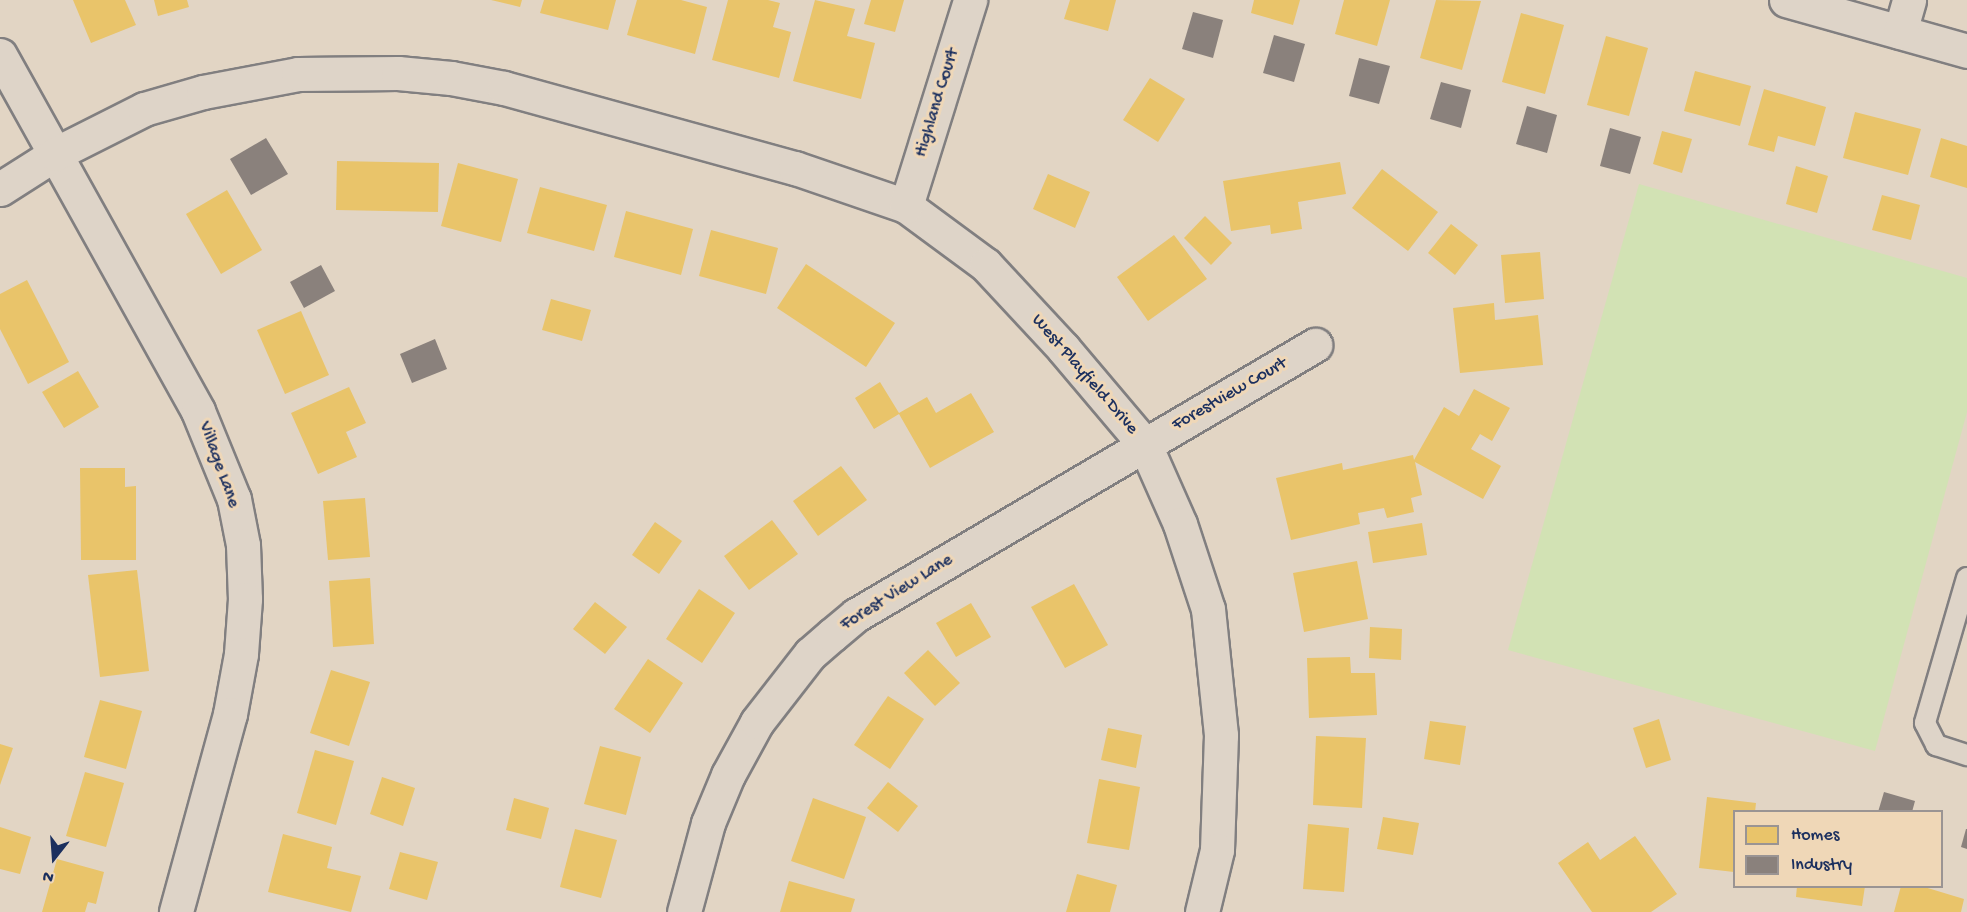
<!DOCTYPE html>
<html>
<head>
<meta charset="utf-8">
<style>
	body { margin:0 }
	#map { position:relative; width:1967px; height:912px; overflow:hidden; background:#e2d5c4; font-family:"Gochi Hand",sans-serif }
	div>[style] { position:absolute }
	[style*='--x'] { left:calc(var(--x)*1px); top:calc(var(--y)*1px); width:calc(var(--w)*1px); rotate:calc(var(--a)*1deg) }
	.green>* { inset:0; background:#d2e2b4 }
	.homes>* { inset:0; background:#e9c46a }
	.industry>* { inset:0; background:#8a817c }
	.roads { filter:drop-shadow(2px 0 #817f80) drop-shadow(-2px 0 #817f80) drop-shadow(0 2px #817f80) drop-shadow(0 -2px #817f80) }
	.service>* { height:20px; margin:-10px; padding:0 10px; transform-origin:10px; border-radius:10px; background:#ded4c8 }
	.minor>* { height:33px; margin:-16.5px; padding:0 16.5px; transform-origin:16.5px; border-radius:16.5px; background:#ded4c8 }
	span { translate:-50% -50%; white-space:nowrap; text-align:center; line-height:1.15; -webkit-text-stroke:6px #efd7b7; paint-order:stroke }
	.street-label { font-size:18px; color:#1b2f5e }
	.legend { position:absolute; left:1733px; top:810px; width:210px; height:78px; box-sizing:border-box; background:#efd7b7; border:2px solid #9a9493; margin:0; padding:8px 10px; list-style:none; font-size:18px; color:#1b2f5e }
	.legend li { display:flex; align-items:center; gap:12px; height:30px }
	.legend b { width:30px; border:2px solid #9a9493 }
	.north { position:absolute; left:24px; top:828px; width:60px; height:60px; -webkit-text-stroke:4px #efd7b7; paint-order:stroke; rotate:197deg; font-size:16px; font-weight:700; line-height:24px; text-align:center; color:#1b2f5e }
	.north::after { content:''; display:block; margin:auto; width:21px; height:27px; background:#1b2f5e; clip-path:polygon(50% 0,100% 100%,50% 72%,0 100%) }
</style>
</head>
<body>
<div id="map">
	<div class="green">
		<i style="clip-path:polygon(1639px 184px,1967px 278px,1967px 412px,1875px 751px,1508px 650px)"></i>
	</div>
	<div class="homes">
		<i style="clip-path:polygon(73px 0,125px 0,136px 25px,91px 43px)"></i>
		<i style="clip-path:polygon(154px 0,187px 0,189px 7px,158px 16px)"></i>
		<i style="clip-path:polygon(491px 0,522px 0,520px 7px)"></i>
		<i style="clip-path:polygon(544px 0,616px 0,608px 30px,540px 13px)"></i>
		<i style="clip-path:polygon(637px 0,681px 0,707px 7px,695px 54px,627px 35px)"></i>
		<i style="clip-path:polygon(728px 0,768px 0,780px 3px,773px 27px,791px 32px,779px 78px,712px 60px)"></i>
		<i style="clip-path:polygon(815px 0,855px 9px,847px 36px,875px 43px,861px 99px,793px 81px)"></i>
		<i style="clip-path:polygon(871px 0,904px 0,895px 32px,864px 24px)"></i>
		<i style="clip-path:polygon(1070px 0,1116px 0,1108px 31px,1064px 19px)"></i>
		<i style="clip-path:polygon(1254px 0,1300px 0,1293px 25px,1251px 13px)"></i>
		<i style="clip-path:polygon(1344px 0,1390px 0,1377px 46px,1335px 34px)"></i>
		<i style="clip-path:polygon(1436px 0,1481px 1px,1462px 70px,1420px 58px)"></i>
		<i style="clip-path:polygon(1521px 13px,1564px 25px,1545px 94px,1502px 82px)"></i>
		<i style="clip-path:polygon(1606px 36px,1648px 48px,1629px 116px,1587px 105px)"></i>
		<i style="clip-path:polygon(1695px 71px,1751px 86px,1740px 126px,1684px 111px)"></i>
		<i style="clip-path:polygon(1150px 78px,1185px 99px,1158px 142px,1123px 120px)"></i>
		<i style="clip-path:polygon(1764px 89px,1826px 107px,1815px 146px,1778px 136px,1774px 152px,1748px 145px)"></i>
		<i style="clip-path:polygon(1855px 112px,1921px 129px,1908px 175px,1843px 158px)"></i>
		<i style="clip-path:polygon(1662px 131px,1692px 139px,1682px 173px,1653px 164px)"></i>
		<i style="clip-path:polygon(1941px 138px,1967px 146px,1967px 188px,1930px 177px)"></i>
		<i style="clip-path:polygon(337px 161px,439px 163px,438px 212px,336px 210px)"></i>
		<i style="clip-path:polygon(1340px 162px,1346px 194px,1298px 202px,1302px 229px,1271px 234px,1270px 225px,1231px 231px,1223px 181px)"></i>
		<i style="clip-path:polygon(458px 163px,518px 179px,501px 242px,441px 226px)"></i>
		<i style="clip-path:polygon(1796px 166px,1828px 176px,1817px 213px,1786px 204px)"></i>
		<i style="clip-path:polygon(1382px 169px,1438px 212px,1408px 251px,1352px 208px)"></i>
		<i style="clip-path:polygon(1048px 174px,1090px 192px,1075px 228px,1033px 209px)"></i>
		<i style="clip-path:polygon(540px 187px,607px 205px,594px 251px,527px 233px)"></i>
		<i style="clip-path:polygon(227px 190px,262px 250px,221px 274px,186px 214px)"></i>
		<i style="clip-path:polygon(1882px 195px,1920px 205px,1911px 240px,1872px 230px)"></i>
		<i style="clip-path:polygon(626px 211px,693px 229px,681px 275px,614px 257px)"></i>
		<i style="clip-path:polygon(1205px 216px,1232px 243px,1211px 265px,1184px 238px)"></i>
		<i style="clip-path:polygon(1451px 224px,1478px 245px,1455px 275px,1428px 253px)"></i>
		<i style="clip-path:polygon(711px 230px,778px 248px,766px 294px,699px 276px)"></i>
		<i style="clip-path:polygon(1174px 235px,1207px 279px,1148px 321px,1117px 277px)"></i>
		<i style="clip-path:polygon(1540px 252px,1544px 299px,1505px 303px,1501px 255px)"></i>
		<i style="clip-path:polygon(806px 264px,895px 323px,866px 367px,777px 308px)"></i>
		<i style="clip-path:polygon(27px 280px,69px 362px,28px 384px,0 329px,0 294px)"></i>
		<i style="clip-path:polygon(551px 299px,591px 310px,582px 341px,542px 330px)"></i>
		<i style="clip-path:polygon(1494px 303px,1495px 320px,1538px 315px,1543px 365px,1460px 373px,1453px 308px)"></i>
		<i style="clip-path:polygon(301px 311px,329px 375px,285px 394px,257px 330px)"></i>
		<i style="clip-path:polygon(78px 371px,99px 407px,64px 428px,42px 392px)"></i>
		<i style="clip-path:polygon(880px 382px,899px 413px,927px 397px,936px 413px,971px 393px,994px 432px,930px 468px,899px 414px,874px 429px,855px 398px)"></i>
		<i style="clip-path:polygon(349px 387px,366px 423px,346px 432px,357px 457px,318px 474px,291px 413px)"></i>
		<i style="clip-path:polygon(1474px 389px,1510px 408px,1492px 441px,1480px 434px,1471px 449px,1501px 466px,1483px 499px,1415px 462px,1422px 495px,1411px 498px,1414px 512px,1387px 518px,1384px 508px,1358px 513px,1360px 524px,1291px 540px,1276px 478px,1342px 463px,1343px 470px,1413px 455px,1414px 460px,1444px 407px,1459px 416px)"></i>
		<i style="clip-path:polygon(841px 466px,867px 500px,818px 536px,793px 501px)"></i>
		<i style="clip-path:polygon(80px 468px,125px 468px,125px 487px,136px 486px,136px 560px,81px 560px)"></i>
		<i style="clip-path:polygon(365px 498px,370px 557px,328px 560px,323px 501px)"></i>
		<i style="clip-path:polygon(772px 520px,798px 554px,749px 590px,724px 556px)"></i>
		<i style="clip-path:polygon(655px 522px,682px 541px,659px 574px,632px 555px)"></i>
		<i style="clip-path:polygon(1422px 523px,1427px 555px,1373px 563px,1368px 532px)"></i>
		<i style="clip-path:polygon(1357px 561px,1368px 619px,1304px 632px,1293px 573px)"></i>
		<i style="clip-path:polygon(137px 570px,149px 671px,100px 677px,88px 575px)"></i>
		<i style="clip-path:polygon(370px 578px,374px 644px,333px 647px,329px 581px)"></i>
		<i style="clip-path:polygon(1074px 584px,1108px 645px,1065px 668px,1031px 607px)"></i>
		<i style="clip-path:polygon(699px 589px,735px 613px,702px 663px,666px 639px)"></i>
		<i style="clip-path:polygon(595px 602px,627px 627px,605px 654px,573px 629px)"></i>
		<i style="clip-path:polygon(971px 603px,991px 637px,956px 657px,936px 623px)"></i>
		<i style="clip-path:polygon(1370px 627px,1402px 629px,1401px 660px,1369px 658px)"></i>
		<i style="clip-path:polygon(928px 650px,960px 683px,935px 706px,904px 673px)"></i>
		<i style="clip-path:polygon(1350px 657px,1351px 673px,1375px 673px,1377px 715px,1309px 718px,1307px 658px)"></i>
		<i style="clip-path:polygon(648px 659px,683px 683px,650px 733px,614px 709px)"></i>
		<i style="clip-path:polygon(331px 670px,370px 682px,349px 746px,310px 733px)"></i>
		<i style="clip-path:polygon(888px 696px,924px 719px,890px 769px,854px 745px)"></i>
		<i style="clip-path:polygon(100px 700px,142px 711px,126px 769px,84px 757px)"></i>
		<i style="clip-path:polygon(1659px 719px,1671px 760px,1646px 768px,1633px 728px)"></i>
		<i style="clip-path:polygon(1430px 721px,1466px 726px,1460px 765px,1424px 759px)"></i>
		<i style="clip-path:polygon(1108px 728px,1142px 735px,1136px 768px,1101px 760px)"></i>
		<i style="clip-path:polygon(1316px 736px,1366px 738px,1362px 808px,1313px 805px)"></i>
		<i style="clip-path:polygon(0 744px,13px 748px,0 785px)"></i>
		<i style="clip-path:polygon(600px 746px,641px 757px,626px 815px,584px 804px)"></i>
		<i style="clip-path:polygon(315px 750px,354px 761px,336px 825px,297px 813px)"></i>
		<i style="clip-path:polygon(85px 772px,124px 783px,106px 847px,66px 836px)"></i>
		<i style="clip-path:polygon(382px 777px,415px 788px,403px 826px,370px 814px)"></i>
		<i style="clip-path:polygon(1099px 779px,1140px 787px,1129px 850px,1087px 843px)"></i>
		<i style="clip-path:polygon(888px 782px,918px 806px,898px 832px,867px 808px)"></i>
		<i style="clip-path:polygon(1707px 797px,1756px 803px,1755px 812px,1734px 812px,1734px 872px,1699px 868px)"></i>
		<i style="clip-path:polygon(514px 798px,549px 808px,541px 839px,506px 830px)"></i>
		<i style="clip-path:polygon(813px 798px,866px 817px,844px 879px,791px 861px)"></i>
		<i style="clip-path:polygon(1383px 817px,1419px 823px,1413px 855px,1377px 849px)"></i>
		<i style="clip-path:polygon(1308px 824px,1349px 828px,1344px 892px,1303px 889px)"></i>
		<i style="clip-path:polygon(0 827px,31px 837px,20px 874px,0 869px)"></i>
		<i style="clip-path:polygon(575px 829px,617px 840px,601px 898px,560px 887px)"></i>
		<i style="clip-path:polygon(283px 834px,332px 847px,327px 868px,361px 876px,351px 912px,268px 892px)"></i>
		<i style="clip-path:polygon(1635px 836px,1677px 894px,1651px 912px,1592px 912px,1558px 863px,1588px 842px,1600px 860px)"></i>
		<i style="clip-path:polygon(400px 852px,438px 862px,427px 900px,389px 889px)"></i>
		<i style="clip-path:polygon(57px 859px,104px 872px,96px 904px,88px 902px,85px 912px,42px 912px)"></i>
		<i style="clip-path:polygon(1077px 874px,1117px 885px,1110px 912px,1066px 912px)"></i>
		<i style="clip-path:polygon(789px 881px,855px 899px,851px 912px,780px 912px)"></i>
		<i style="clip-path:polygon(1797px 886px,1865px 886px,1862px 906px,1796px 897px)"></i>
		<i style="clip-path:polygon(1901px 886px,1921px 886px,1964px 899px,1961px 912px,1894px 912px)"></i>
	</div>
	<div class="industry">
		<i style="clip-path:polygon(1193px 12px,1223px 20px,1213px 58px,1182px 49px)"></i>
		<i style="clip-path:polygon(1274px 35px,1305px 44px,1294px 82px,1263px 73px)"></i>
		<i style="clip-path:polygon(1359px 58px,1390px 66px,1379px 104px,1349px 96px)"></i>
		<i style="clip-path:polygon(1441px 82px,1471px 90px,1461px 128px,1430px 119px)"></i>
		<i style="clip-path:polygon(1527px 106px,1557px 115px,1547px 153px,1516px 144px)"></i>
		<i style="clip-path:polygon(1610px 128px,1641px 137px,1630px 174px,1600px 166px)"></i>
		<i style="clip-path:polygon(266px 138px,288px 174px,251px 195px,230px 159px)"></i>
		<i style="clip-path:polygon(321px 265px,335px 291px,304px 308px,290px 282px)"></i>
		<i style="clip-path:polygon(435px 339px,447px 369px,412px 383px,400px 354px)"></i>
		<i style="clip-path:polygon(1884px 792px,1915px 801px,1912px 812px,1878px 812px)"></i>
		<i style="clip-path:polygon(1966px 829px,1967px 829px,1967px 849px,1961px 847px)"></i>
	</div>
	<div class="roads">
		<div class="service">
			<i style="--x:1967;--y:578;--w:151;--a:106.2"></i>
			<i style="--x:1925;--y:723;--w:25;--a:63"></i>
			<i style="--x:1936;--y:745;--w:33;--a:18"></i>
		</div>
		<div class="minor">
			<i style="--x:1786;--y:0;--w:188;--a:15.7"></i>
			<i style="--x:1900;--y:32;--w:33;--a:-74"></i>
			<i style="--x:0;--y:55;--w:407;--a:60.9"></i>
			<i style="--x:198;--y:411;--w:95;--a:67.8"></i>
			<i style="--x:234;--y:499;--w:47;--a:78.9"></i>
			<i style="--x:243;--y:545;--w:54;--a:87.9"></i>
			<i style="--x:245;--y:599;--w:55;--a:94.2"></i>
			<i style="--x:241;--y:654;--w:61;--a:100.4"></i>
			<i style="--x:230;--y:714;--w:205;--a:105.3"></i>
			<i style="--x:0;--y:189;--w:65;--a:-32.5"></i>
			<i style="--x:55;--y:154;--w:100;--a:-26.8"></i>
			<i style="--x:144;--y:109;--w:61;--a:-16.1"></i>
			<i style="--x:203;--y:92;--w:97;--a:-10.7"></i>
			<i style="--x:298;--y:74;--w:100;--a:-0.6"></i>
			<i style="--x:398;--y:73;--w:53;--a:5.4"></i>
			<i style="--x:451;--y:78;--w:54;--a:10.7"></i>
			<i style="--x:504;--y:88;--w:302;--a:15.4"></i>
			<i style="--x:795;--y:168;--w:117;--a:18.9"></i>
			<i style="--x:906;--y:206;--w:99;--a:36.4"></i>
			<i style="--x:986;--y:265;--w:113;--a:47.1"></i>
			<i style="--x:1063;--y:348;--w:127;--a:49.8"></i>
			<i style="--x:1145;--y:445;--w:86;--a:66.1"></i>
			<i style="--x:1180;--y:524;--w:89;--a:71.8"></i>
			<i style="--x:1208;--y:609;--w:127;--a:84.1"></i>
			<i style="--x:1221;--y:735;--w:115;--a:92"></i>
			<i style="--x:1217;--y:850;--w:64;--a:103.6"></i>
			<i style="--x:906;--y:206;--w:216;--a:-72.7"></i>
			<i style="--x:684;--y:912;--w:92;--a:-74.9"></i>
			<i style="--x:708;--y:823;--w:52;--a:-67.4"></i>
			<i style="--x:728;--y:775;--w:60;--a:-61.3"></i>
			<i style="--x:757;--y:722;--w:86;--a:-52.1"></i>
			<i style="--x:810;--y:654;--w:29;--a:-41"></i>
			<i style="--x:832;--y:635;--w:31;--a:-40"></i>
			<i style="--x:856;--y:615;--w:533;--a:-30.47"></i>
		</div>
	</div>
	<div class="street-label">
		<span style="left:938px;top:103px;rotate:-73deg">Highland Court</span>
		<span style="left:1084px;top:375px;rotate:49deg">West Playfield Drive</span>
		<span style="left:1230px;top:395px;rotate:-30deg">Forestview Court</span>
		<span style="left:218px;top:465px;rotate:70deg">Village Lane</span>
		<span style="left:897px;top:593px;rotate:-32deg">Forest View Lane</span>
	</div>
	<ul class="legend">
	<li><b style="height:16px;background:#e9c46a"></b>Homes</li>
	<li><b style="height:16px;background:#8a817c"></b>Industry</li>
	</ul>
	<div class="north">N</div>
</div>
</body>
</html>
